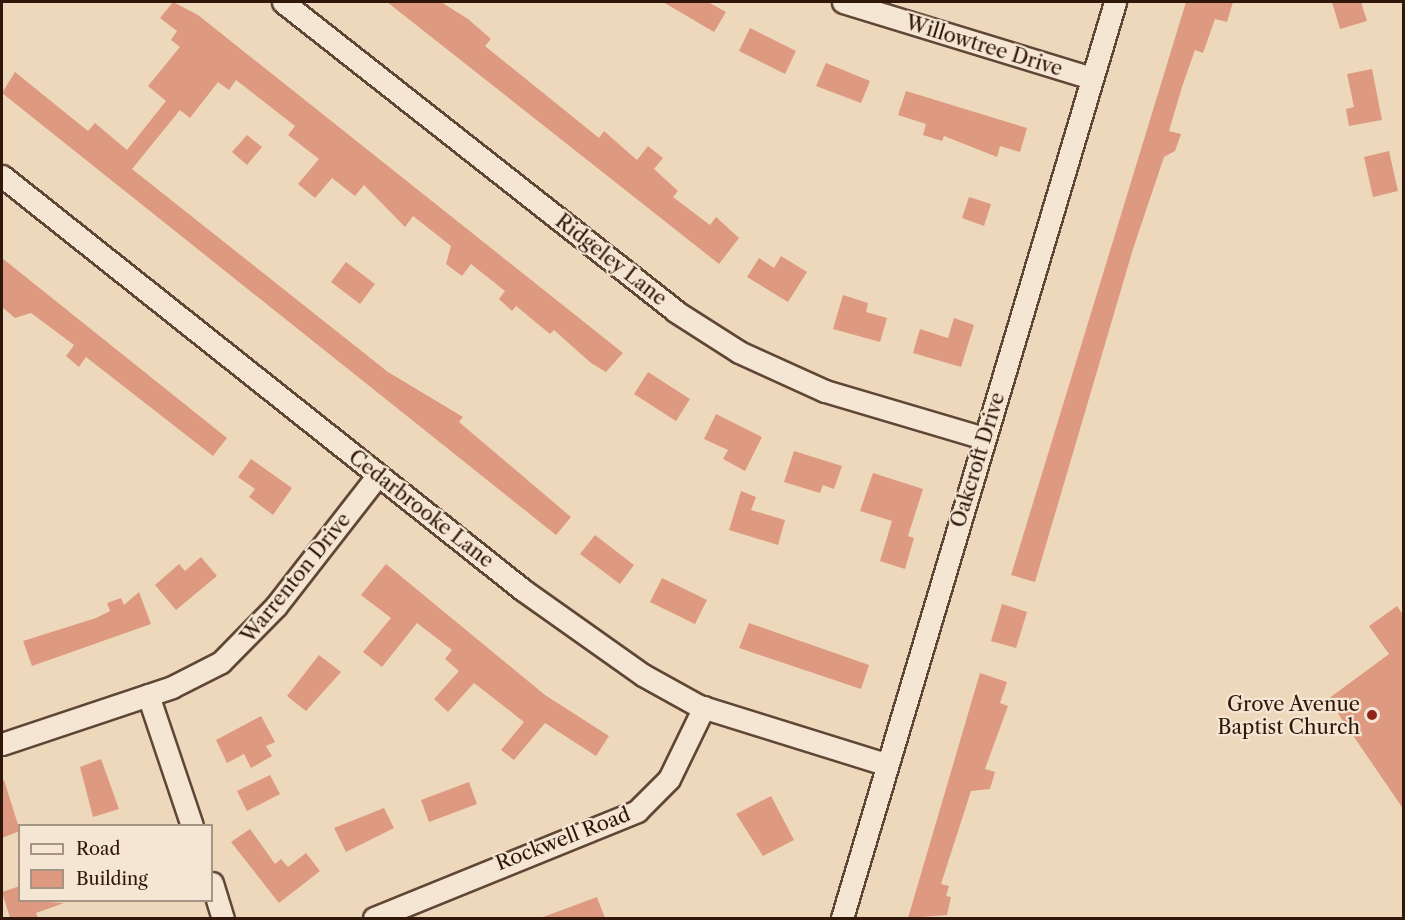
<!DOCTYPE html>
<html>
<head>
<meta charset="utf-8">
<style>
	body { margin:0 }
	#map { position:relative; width:1405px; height:920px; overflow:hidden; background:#eed8bb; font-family:"Libre Caslon Text",serif }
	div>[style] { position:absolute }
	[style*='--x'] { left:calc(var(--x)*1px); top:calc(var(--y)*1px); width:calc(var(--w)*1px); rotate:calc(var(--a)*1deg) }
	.building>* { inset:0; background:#dd9a81 }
	.roads { filter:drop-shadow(2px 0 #604636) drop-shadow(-2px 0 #604636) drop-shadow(0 2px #604636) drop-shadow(0 -2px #604636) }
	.minor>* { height:21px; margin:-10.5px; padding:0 10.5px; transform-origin:10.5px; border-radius:10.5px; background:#f4e6d3 }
	.dots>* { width:16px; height:16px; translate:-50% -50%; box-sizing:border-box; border:3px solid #f4e6d3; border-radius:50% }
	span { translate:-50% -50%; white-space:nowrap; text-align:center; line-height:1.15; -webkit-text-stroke:4.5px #f4e6d3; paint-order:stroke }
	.street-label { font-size:20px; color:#31160a }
	.poi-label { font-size:20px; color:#31160a }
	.right { translate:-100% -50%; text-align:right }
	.frame { position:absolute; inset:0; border:3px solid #31160a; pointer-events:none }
	.legend { position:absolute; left:18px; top:824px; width:195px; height:78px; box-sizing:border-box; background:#f4e6d3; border:2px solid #a69383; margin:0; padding:8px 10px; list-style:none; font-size:18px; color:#31160a }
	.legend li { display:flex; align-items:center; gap:12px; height:30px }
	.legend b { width:30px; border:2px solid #a69383 }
</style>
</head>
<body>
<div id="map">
	<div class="building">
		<i style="clip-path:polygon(173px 2px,198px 15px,623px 353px,606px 372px,591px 363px,554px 330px,550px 334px,516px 306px,512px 311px,499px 299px,505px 291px,471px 264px,462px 276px,446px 264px,451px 246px,413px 216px,405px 227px,364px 185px,355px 196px,332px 178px,315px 198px,298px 184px,319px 159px,288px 135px,295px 126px,236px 80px,229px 90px,218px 82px,190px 118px,180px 110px,132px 169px,388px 372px,463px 417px,459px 422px,571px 517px,556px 535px,2px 93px,15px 72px,88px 131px,95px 123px,127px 150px,166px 101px,148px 86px,180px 47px,171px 40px,177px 31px,160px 18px)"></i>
		<i style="clip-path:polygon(387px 2px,441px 2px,468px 19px,491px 39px,485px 46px,599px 138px,604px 131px,637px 160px,648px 146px,663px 158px,654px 169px,678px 191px,673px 197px,710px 225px,716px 217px,739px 238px,719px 264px)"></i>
		<i style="clip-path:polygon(663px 2px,708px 2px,726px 12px,714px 32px)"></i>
		<i style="clip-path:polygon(1186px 2px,1233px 2px,1227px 22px,1215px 19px,1203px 53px,1195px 50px,1182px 87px,1169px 131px,1181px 134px,1175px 151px,1164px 157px,1133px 249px,1035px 582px,1011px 575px)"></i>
		<i style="clip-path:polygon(1332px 2px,1361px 2px,1367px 21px,1340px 29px)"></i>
		<i style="clip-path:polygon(750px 28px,796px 51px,785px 74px,739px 51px)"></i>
		<i style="clip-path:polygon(826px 63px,870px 81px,861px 103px,816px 86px)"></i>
		<i style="clip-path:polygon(1372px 69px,1382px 120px,1349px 126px,1346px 109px,1354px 107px,1347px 74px)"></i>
		<i style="clip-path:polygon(906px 91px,1027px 128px,1020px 152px,1000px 146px,997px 157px,944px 136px,942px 141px,923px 135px,926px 124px,898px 115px)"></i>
		<i style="clip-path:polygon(247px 135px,262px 147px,247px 165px,232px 152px)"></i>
		<i style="clip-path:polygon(1389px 151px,1398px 191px,1373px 197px,1364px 157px)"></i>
		<i style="clip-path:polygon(969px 197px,991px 204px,984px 226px,962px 218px)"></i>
		<i style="clip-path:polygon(781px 256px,807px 272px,788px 302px,747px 277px,759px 258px,774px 268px)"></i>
		<i style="clip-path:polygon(2px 258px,227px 438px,213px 456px,86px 357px,79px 367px,66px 356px,74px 345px,31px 313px,15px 318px,2px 307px)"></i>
		<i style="clip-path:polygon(346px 262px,375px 284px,360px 304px,331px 282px)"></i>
		<i style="clip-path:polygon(843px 295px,868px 303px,866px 312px,887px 318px,880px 342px,833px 329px)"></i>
		<i style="clip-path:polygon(954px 318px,974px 325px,961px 367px,913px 353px,920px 329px,948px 338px)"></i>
		<i style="clip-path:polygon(648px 372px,690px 399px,676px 421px,634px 394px)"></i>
		<i style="clip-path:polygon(716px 414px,762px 437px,745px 471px,723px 459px,728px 450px,704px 439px)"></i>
		<i style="clip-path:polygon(794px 451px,842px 466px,834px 489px,823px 485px,820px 493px,784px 482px)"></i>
		<i style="clip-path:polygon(251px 459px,292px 488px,273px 515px,249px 497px,255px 489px,238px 477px)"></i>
		<i style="clip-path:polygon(873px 473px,923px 489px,908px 536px,914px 538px,905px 569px,880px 561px,892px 521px,860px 511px)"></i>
		<i style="clip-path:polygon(741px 491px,756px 497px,751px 510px,785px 520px,778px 545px,729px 530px)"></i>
		<i style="clip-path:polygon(595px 535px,634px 565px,620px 584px,580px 554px)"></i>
		<i style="clip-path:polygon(201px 557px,217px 576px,176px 610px,155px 585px,179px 564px,185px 571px)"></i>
		<i style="clip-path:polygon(386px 564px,545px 695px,609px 736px,596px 756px,545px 723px,514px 760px,501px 750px,524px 722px,474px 683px,448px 712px,434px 699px,459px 671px,445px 659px,452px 650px,417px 623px,382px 667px,363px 652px,391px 618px,361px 595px)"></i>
		<i style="clip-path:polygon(662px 578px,707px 600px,695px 624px,650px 602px)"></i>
		<i style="clip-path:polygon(139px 592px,151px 624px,32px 666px,23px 641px,96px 618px,110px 611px,107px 603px,121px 598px,124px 605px)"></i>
		<i style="clip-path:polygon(1002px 604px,1027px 612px,1016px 648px,991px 641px)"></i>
		<i style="clip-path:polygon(1397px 606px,1404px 616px,1404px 810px,1328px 699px,1389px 654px,1369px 626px)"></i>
		<i style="clip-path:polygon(749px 623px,869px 665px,861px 689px,739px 648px)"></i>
		<i style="clip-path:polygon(319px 655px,341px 672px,306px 711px,287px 696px)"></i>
		<i style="clip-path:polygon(980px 673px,1007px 682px,1000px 703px,1008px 706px,985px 769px,995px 772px,990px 789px,971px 791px,941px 884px,949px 886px,946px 896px,951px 897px,947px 915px,908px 918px)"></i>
		<i style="clip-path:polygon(261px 716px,275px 742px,266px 746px,272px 756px,251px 768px,244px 754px,227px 763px,216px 740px)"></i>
		<i style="clip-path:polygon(101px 759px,119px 809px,93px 817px,80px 767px)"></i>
		<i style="clip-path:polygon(270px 775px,280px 794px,247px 811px,237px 791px)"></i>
		<i style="clip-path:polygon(4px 780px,20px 831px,2px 838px,2px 781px)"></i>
		<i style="clip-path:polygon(469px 782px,477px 804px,429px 822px,421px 800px)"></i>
		<i style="clip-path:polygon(771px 796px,794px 840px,763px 856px,736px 814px)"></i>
		<i style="clip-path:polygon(384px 808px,394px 828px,346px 852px,334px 828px)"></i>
		<i style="clip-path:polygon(250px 829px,275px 864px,281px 859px,288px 867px,306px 853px,320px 871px,279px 903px,231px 842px)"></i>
		<i style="clip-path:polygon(20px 886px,20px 900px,64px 903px,36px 913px,38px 918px,10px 918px,2px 892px)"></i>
		<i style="clip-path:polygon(597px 897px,605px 918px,544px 918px,543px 917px)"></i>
	</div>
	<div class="roads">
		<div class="minor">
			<i style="--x:283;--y:2;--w:499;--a:38.2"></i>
			<i style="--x:675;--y:311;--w:76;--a:32.6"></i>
			<i style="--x:739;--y:352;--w:94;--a:24.4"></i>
			<i style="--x:825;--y:391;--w:166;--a:16.5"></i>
			<i style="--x:843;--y:2;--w:260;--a:17"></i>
			<i style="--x:2;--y:176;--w:665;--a:38.47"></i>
			<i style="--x:523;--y:590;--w:147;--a:35.3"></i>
			<i style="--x:643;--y:675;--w:64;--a:29"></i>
			<i style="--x:699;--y:706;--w:195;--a:17.3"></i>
			<i style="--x:148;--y:695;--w:138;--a:71.4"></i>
			<i style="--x:2;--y:744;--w:179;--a:-18.5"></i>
			<i style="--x:172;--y:687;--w:55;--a:-27"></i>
			<i style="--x:221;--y:662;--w:78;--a:-45.5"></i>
			<i style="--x:276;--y:606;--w:166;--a:-52.1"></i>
			<i style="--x:212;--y:883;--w:37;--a:73"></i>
			<i style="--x:374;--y:918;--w:284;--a:-22.1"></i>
			<i style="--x:637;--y:811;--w:45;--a:-45"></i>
			<i style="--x:669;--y:779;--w:80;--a:-64.1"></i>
			<i style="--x:842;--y:918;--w:956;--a:-73.4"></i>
		</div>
	</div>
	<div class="dots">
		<i style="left:1372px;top:715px;background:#8f2418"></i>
	</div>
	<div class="street-label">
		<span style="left:984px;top:46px;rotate:17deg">Willowtree Drive</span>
		<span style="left:611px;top:260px;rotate:38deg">Ridgeley Lane</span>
		<span style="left:978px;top:460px;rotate:-73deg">Oakcroft Drive</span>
		<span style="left:421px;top:509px;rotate:38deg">Cedarbrooke Lane</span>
		<span style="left:296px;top:578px;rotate:-51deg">Warrenton Drive</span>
		<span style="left:563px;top:839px;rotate:-21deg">Rockwell Road</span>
	</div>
	<div class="poi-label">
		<span class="right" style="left:1360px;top:716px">Grove Avenue<br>Baptist Church</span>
	</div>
	<div class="frame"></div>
	<ul class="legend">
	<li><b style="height:8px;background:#f4e6d3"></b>Road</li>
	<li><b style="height:16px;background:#dd9a81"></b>Building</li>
	</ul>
</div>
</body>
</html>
